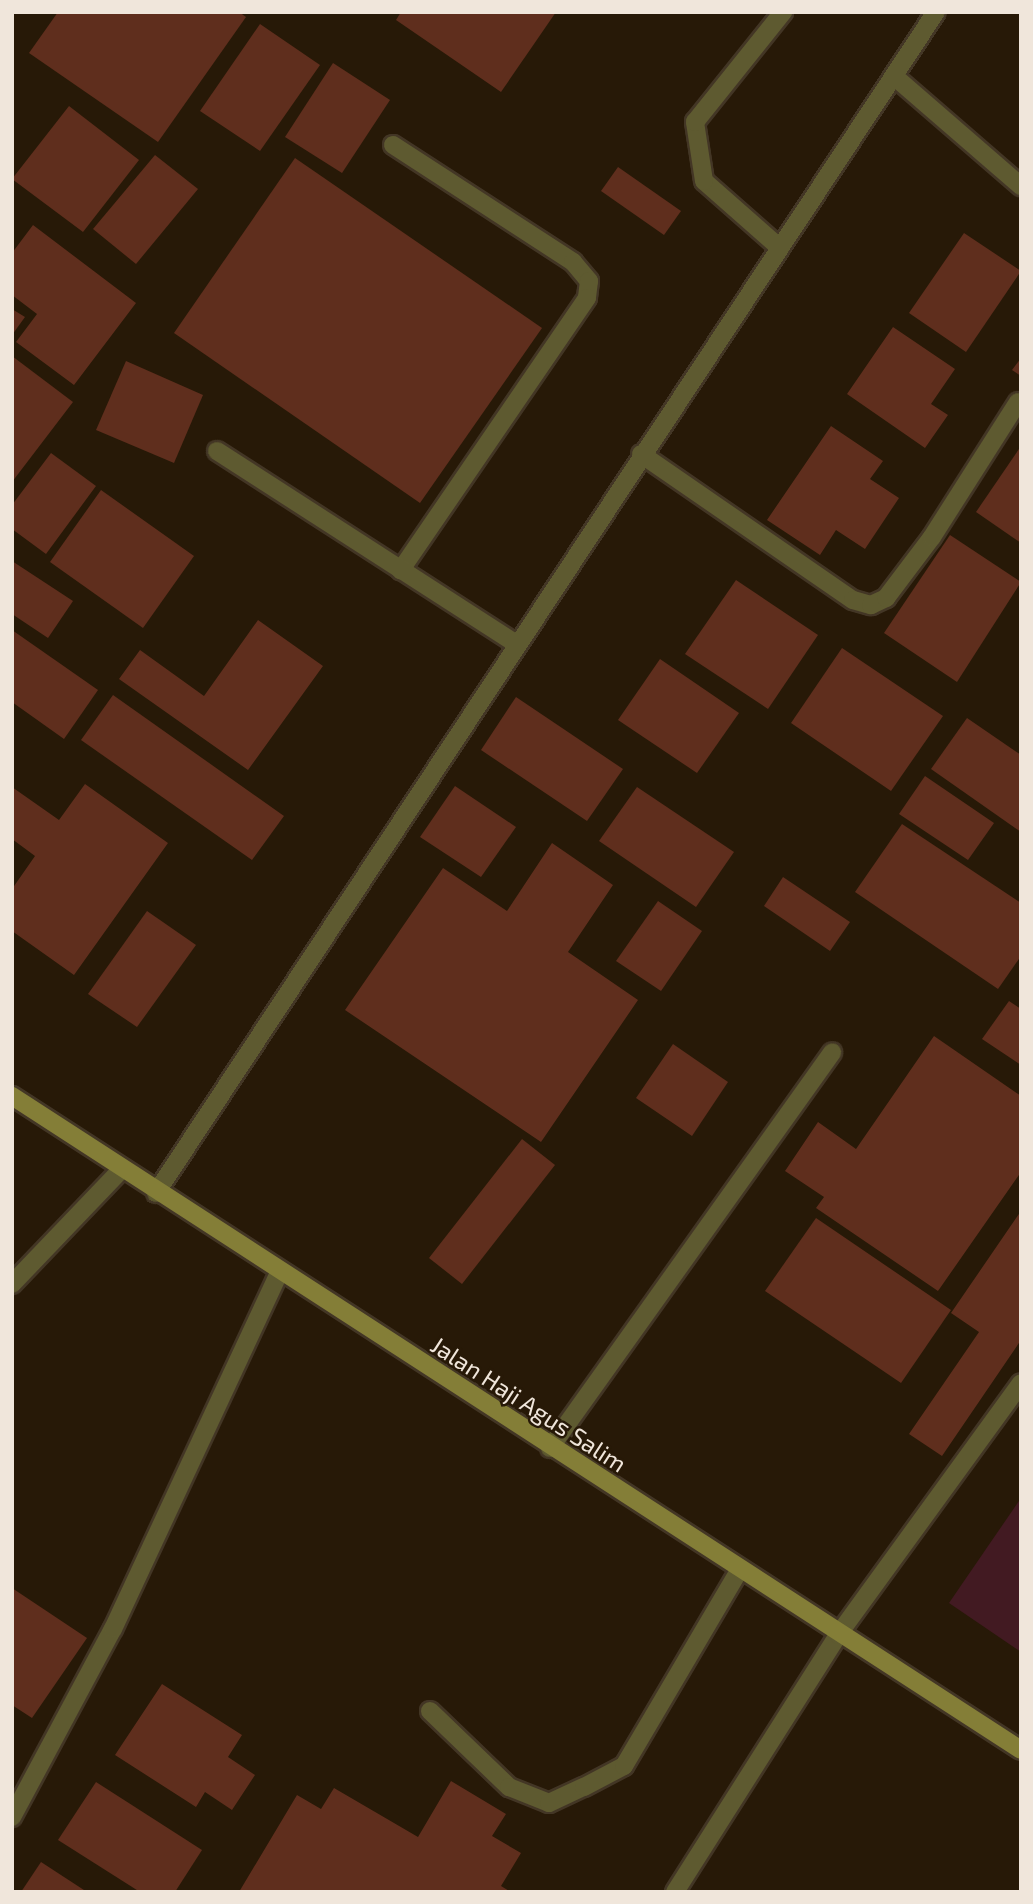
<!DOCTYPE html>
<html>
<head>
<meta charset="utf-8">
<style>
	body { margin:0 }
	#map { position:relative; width:1033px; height:1904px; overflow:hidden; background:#271907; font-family:"Exo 2",sans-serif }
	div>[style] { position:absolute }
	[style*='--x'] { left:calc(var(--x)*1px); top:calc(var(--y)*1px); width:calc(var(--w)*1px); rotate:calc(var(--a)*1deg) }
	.green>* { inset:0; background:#421a22 }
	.building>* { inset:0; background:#5f2e1d }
	.roads { filter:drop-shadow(2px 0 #433625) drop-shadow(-2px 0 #433625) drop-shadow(0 2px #433625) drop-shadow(0 -2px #433625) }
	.lane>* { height:18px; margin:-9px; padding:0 9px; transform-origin:9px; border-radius:9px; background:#5e5a30 }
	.street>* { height:18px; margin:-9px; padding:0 9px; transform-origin:9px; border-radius:9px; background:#5e5a30 }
	.secondary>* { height:18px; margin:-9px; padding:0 9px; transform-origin:9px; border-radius:9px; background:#847e37 }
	span { translate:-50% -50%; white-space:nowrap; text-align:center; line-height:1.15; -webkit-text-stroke:5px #271907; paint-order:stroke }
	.street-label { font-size:24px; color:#f0e6db }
	.frame { position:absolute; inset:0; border:14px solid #f0e6db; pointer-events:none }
</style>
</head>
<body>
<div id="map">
	<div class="green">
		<i style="clip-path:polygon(1021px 1498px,1021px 1652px,949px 1603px)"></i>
	</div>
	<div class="building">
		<i style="clip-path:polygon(58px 12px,239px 12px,246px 17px,158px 142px,29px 53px)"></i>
		<i style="clip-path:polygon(401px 12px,556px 12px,501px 92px,396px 20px)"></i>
		<i style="clip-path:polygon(260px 24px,320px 65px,260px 151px,200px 111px)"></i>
		<i style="clip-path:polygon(333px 63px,390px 100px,342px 173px,285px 137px)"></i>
		<i style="clip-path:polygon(69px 106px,139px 160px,83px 232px,12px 179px)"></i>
		<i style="clip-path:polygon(155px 155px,198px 189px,136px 264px,93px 229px)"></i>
		<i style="clip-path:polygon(295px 158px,542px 328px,420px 503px,174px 333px)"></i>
		<i style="clip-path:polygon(618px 167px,681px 211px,664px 235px,601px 191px)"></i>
		<i style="clip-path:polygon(33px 225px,136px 303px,74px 385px,16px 342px,37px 314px,12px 295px,12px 253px)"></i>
		<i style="clip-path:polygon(964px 233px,1021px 271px,966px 352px,909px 313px)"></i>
		<i style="clip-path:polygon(12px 309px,25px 317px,12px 335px)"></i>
		<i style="clip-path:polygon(893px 327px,955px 369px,931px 404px,948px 415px,925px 448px,847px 394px)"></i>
		<i style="clip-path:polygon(12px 356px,73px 402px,12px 482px)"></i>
		<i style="clip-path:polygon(1021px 358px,1021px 376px,1012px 370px)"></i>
		<i style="clip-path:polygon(126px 361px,203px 395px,174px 463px,96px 430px)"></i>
		<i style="clip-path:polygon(831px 426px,883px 461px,870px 479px,899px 498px,865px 549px,836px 530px,820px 555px,767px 520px)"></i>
		<i style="clip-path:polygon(1021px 446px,1021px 543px,976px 512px)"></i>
		<i style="clip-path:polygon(51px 453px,96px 486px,46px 554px,12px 529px,12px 505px)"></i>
		<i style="clip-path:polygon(101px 490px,194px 556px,143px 628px,50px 562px)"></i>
		<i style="clip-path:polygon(950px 535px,1021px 582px,957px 682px,884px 633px)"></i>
		<i style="clip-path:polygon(12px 561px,73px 601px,48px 638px,12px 614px)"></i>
		<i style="clip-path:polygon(736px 580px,818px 635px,768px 709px,685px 654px)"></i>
		<i style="clip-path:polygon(258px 620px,323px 666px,248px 770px,119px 679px,140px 650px,204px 696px)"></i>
		<i style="clip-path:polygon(12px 630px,98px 690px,64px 739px,12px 702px)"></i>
		<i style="clip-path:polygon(842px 648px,943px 716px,891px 791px,791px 723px)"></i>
		<i style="clip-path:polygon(660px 659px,739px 713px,697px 773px,618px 720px)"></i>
		<i style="clip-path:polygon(113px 695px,284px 816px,252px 860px,81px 740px)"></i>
		<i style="clip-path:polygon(516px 697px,623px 769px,587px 821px,481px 750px)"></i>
		<i style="clip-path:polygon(967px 718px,1021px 755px,1021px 832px,931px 769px)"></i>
		<i style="clip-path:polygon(925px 776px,994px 823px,968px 860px,899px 814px)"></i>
		<i style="clip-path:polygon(85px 784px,168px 843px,74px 975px,12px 931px,12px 889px,35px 856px,12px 839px,12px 787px,59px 820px)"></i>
		<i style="clip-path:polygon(455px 786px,516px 827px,481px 877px,420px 837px)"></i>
		<i style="clip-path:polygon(637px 787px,734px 852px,696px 907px,599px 841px)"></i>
		<i style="clip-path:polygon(902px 824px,1021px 903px,1021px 956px,998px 989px,855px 892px)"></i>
		<i style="clip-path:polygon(552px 843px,613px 885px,568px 952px,638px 1000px,541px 1142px,345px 1010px,443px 868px,507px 911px)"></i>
		<i style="clip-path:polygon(783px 877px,850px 922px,830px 951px,764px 906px)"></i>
		<i style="clip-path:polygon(658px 901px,702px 931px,661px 991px,616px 961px)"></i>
		<i style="clip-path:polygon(147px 911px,196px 945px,137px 1027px,88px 994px)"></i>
		<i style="clip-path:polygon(1009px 1001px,1021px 1009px,1021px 1065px,982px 1039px)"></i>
		<i style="clip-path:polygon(934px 1036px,1021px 1096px,1021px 1172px,938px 1291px,816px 1208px,824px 1197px,785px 1171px,818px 1122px,856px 1149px)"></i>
		<i style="clip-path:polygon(673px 1044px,728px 1082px,692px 1136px,636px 1098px)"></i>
		<i style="clip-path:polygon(522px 1139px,555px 1165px,462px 1284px,429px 1258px)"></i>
		<i style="clip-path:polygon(1021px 1211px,1021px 1340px,942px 1456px,909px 1434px,979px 1332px,951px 1313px)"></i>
		<i style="clip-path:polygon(816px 1218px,951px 1310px,901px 1383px,765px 1291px)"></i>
		<i style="clip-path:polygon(12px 1588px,87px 1638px,32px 1718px,12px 1705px)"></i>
		<i style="clip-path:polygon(162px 1684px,242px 1735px,228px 1757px,255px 1775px,232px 1810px,205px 1792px,196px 1807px,115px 1755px)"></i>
		<i style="clip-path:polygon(451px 1781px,506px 1814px,492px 1836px,521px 1853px,501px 1886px,511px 1892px,239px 1892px,297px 1795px,321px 1809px,334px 1788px,418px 1837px)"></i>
		<i style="clip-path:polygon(96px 1782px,202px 1850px,175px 1892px,140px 1892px,58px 1840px)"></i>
		<i style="clip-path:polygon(41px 1862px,87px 1892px,21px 1892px)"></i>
	</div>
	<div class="roads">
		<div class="lane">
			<i style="--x:393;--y:145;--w:215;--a:33"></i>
			<i style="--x:573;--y:262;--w:25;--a:50"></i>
			<i style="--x:589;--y:281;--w:17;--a:97"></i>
			<i style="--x:587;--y:298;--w:330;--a:124.4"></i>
			<i style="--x:780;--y:248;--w:101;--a:-138.6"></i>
			<i style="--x:704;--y:181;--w:60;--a:-98.7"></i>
			<i style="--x:695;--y:122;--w:141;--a:-51.3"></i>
			<i style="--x:217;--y:451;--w:356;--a:32.8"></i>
			<i style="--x:550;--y:1448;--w:486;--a:-54.5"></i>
			<i style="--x:430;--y:1711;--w:110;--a:43.9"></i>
			<i style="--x:509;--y:1787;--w:43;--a:21.8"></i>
			<i style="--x:549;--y:1803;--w:38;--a:-25"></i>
			<i style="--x:584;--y:1787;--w:45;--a:-27.7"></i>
			<i style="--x:624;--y:1766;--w:226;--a:-59.5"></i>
			<i style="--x:12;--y:1817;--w:213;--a:-61.8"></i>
			<i style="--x:113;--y:1629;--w:395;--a:-65"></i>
		</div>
		<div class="street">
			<i style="--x:895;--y:77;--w:167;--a:40.9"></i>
			<i style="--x:641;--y:454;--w:257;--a:34.6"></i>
			<i style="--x:853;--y:600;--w:19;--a:16"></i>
			<i style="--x:871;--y:605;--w:17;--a:-25"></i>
			<i style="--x:886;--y:598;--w:76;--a:-53"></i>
			<i style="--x:932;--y:537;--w:160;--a:-57.5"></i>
			<i style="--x:156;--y:1193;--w:1415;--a:-56.56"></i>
			<i style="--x:12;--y:1284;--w:158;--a:-46.3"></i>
			<i style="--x:675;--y:1892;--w:304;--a:-57.6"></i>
			<i style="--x:838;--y:1635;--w:311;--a:-54"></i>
		</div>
		<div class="secondary">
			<i style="--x:12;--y:1096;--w:1202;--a:32.95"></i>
		</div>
	</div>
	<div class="street-label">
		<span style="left:529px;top:1404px;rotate:33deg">Jalan Haji Agus Salim</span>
	</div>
	<div class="frame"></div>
</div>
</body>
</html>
